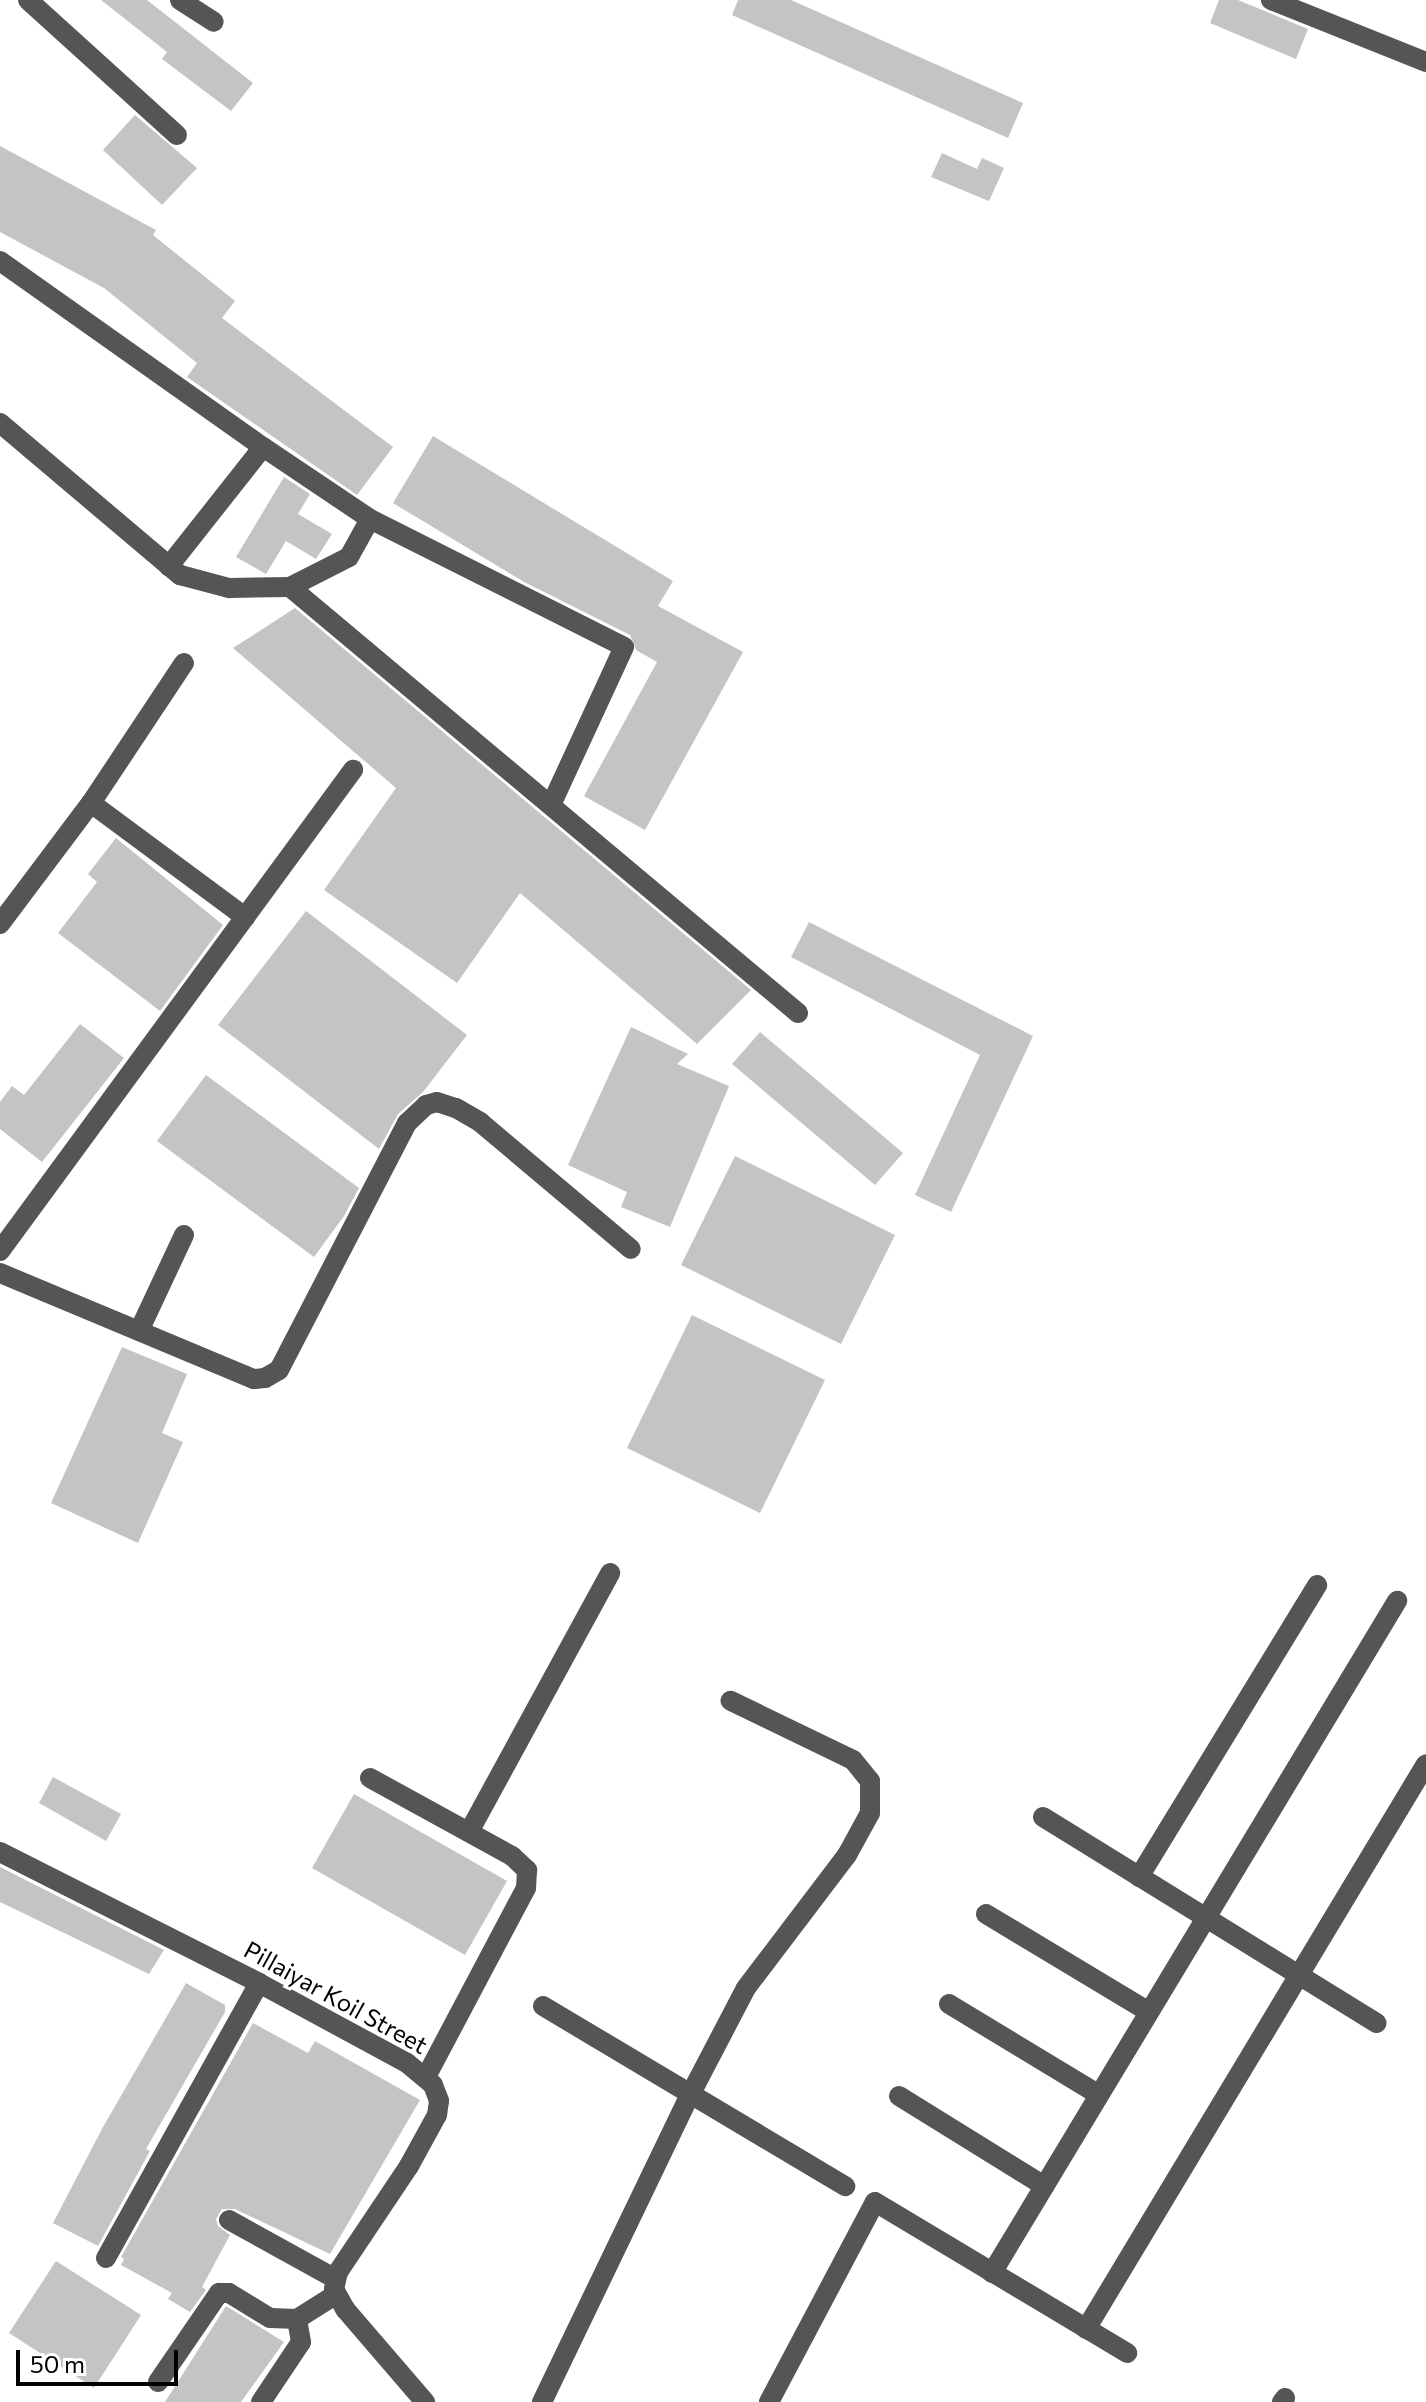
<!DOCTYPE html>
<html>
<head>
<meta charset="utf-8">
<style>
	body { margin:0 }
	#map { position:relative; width:1426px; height:2402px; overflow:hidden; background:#fff; font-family:Commissioner,sans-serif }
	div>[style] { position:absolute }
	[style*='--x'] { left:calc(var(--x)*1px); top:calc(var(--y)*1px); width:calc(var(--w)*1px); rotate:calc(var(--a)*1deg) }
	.building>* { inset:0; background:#c4c4c4 }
	.minor>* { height:20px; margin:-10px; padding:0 10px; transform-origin:10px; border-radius:10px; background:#555 }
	span { translate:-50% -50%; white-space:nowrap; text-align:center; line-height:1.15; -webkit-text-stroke:6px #fff; paint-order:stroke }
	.street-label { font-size:24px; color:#000 }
	.scale { position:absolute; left:16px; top:2350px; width:162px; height:36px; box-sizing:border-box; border:4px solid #000; border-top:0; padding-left:10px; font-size:24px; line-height:28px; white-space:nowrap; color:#000; -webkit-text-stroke:6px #fff; paint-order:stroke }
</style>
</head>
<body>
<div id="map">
	<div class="building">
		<i style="clip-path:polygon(101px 0,147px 0,253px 83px,231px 111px,162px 59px,167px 52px)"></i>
		<i style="clip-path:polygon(738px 0,791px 0,1023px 103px,1008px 138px,732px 15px)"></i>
		<i style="clip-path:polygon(1219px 0,1238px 0,1308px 29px,1296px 59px,1210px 23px)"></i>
		<i style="clip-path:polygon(135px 115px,197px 168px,162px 205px,103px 150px)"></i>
		<i style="clip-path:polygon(0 146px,156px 230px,153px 235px,235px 301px,222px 318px,393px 447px,357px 495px,187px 377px,197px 363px,104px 288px,0 232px)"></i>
		<i style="clip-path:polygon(942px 153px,977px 169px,982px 158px,1004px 168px,989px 201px,931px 177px)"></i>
		<i style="clip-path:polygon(433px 436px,673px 581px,658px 606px,743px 652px,645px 830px,584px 796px,657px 662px,636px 650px,630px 635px,524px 582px,393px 503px)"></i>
		<i style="clip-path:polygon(284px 477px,310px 494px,298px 514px,332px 534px,316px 559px,286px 541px,266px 574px,236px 557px)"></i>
		<i style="clip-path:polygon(295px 608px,751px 990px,697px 1044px,520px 893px,457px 983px,324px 890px,396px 788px,233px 648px)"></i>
		<i style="clip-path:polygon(116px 838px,223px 925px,160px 1011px,58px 933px,97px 882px,88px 874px)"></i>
		<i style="clip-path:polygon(306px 911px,467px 1035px,423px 1092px,398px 1114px,379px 1149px,218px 1025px)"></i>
		<i style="clip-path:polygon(809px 922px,1033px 1036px,951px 1212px,915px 1195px,980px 1055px,791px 957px)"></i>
		<i style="clip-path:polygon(80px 1024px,124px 1058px,42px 1162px,0 1129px,0 1102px,12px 1086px,24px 1095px)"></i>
		<i style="clip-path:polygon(631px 1027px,688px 1054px,677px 1064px,729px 1086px,670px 1227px,621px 1207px,627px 1192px,568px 1165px)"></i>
		<i style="clip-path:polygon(760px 1032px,903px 1153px,875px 1185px,732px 1064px)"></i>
		<i style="clip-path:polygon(206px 1075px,359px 1188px,344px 1216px,314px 1257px,157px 1141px)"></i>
		<i style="clip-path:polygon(735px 1156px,895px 1235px,841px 1344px,681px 1265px)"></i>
		<i style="clip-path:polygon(692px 1315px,825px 1380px,760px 1513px,627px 1448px)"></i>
		<i style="clip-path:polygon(122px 1347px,187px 1374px,162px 1433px,183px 1442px,138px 1543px,51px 1503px)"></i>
		<i style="clip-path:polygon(53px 1777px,121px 1814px,106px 1841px,39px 1803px)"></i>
		<i style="clip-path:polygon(354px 1794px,507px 1881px,465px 1955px,312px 1868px)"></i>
		<i style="clip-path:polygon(0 1867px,164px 1950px,149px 1974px,0 1902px)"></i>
		<i style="clip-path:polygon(186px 1983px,225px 2005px,225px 2012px,146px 2149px,150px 2151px,98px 2246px,53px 2223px,103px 2127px)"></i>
		<i style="clip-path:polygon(253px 2023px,308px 2053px,315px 2041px,420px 2100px,330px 2254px,235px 2209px,222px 2209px,216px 2219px,218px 2226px,230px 2235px,202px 2287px,206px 2290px,190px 2312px,168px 2299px,172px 2293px,121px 2265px,124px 2259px,121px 2257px)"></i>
		<i style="clip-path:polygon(56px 2261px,141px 2315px,94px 2388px,9px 2333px)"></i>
		<i style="clip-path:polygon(226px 2306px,284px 2342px,241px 2402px,165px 2402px)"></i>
	</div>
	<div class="minor">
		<i style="--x:28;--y:0;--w:201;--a:42.2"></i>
		<i style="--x:180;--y:0;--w:40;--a:32.9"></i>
		<i style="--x:1271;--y:0;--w:167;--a:21.8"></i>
		<i style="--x:0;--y:261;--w:322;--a:35.3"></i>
		<i style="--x:263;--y:447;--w:152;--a:128.3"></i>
		<i style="--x:0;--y:423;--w:236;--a:40.2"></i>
		<i style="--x:180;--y:575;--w:51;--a:14.9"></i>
		<i style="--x:229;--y:588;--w:61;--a:-0.9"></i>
		<i style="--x:290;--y:587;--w:66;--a:-27"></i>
		<i style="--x:349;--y:557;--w:43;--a:-61.1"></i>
		<i style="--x:263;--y:447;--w:129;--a:33.9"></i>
		<i style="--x:370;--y:519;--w:284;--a:26.7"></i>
		<i style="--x:624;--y:647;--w:174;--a:114.8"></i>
		<i style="--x:290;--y:587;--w:663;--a:39.98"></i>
		<i style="--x:91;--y:803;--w:192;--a:36.5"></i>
		<i style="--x:0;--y:924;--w:151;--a:-53.1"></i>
		<i style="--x:91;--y:803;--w:168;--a:-56.4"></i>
		<i style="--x:0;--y:1251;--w:597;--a:-53.73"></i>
		<i style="--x:0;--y:1273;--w:275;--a:22.7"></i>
		<i style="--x:254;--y:1379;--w:11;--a:-5"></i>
		<i style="--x:265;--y:1378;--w:16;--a:-30"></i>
		<i style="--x:279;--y:1370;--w:278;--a:-62.6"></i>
		<i style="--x:407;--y:1123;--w:26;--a:-43"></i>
		<i style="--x:426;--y:1105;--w:11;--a:-15"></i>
		<i style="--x:437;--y:1102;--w:20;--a:18"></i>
		<i style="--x:456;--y:1108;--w:28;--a:30"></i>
		<i style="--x:480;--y:1122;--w:197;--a:40.1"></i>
		<i style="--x:139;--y:1331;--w:106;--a:-64.9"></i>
		<i style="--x:370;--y:1778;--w:162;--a:28.8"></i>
		<i style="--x:512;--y:1856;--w:21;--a:43"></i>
		<i style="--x:527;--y:1870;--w:18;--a:93"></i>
		<i style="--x:526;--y:1888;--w:214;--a:117.9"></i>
		<i style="--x:1043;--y:1817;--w:392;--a:31.7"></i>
		<i style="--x:469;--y:1832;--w:295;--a:-61.4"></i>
		<i style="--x:0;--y:1852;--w:290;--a:26.8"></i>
		<i style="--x:259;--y:1983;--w:168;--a:28.4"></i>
		<i style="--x:407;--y:2063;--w:34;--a:40"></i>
		<i style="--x:433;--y:2085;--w:17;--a:69"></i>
		<i style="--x:439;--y:2101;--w:14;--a:98"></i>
		<i style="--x:437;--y:2115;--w:58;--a:118.8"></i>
		<i style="--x:409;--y:2166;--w:128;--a:123.8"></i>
		<i style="--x:338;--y:2272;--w:17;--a:103"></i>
		<i style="--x:334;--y:2289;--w:23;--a:61"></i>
		<i style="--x:345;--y:2309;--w:123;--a:49.3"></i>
		<i style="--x:1139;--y:1877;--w:342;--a:-58.6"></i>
		<i style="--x:986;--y:1914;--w:190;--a:31"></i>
		<i style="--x:949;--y:2004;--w:175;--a:31.2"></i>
		<i style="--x:543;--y:2006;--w:352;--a:30.8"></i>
		<i style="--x:899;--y:2096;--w:171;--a:31.8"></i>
		<i style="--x:229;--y:2220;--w:122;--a:28.9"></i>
		<i style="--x:106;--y:2258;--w:315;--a:-60.9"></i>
		<i style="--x:992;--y:2273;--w:785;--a:-58.92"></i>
		<i style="--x:1086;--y:2329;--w:659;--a:-58.96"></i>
		<i style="--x:158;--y:2382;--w:108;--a:-55.6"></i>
		<i style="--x:219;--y:2293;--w:10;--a:0"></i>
		<i style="--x:229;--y:2293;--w:48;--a:31.4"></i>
		<i style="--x:270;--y:2318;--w:27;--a:2"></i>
		<i style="--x:297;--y:2319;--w:45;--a:-32.3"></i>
		<i style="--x:261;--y:2402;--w:72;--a:-56.3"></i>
		<i style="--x:301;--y:2342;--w:23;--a:-100"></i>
		<i style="--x:542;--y:2402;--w:336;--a:-64.3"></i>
		<i style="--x:688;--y:2099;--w:125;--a:-62.4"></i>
		<i style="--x:746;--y:1988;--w:167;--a:-52.8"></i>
		<i style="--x:847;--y:1855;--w:48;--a:-61.3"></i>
		<i style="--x:870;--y:1813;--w:32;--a:-90"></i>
		<i style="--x:870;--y:1781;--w:27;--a:-129"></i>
		<i style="--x:853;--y:1760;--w:136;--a:-154.2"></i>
		<i style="--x:769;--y:2402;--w:226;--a:-62.1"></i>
		<i style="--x:875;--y:2202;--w:294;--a:30.9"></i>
		<i style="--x:1282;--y:2402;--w:5;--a:-53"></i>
	</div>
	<div class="street-label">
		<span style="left:336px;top:1997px;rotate:29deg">Pillaiyar Koil Street</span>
	</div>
	<div class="scale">50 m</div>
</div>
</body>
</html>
